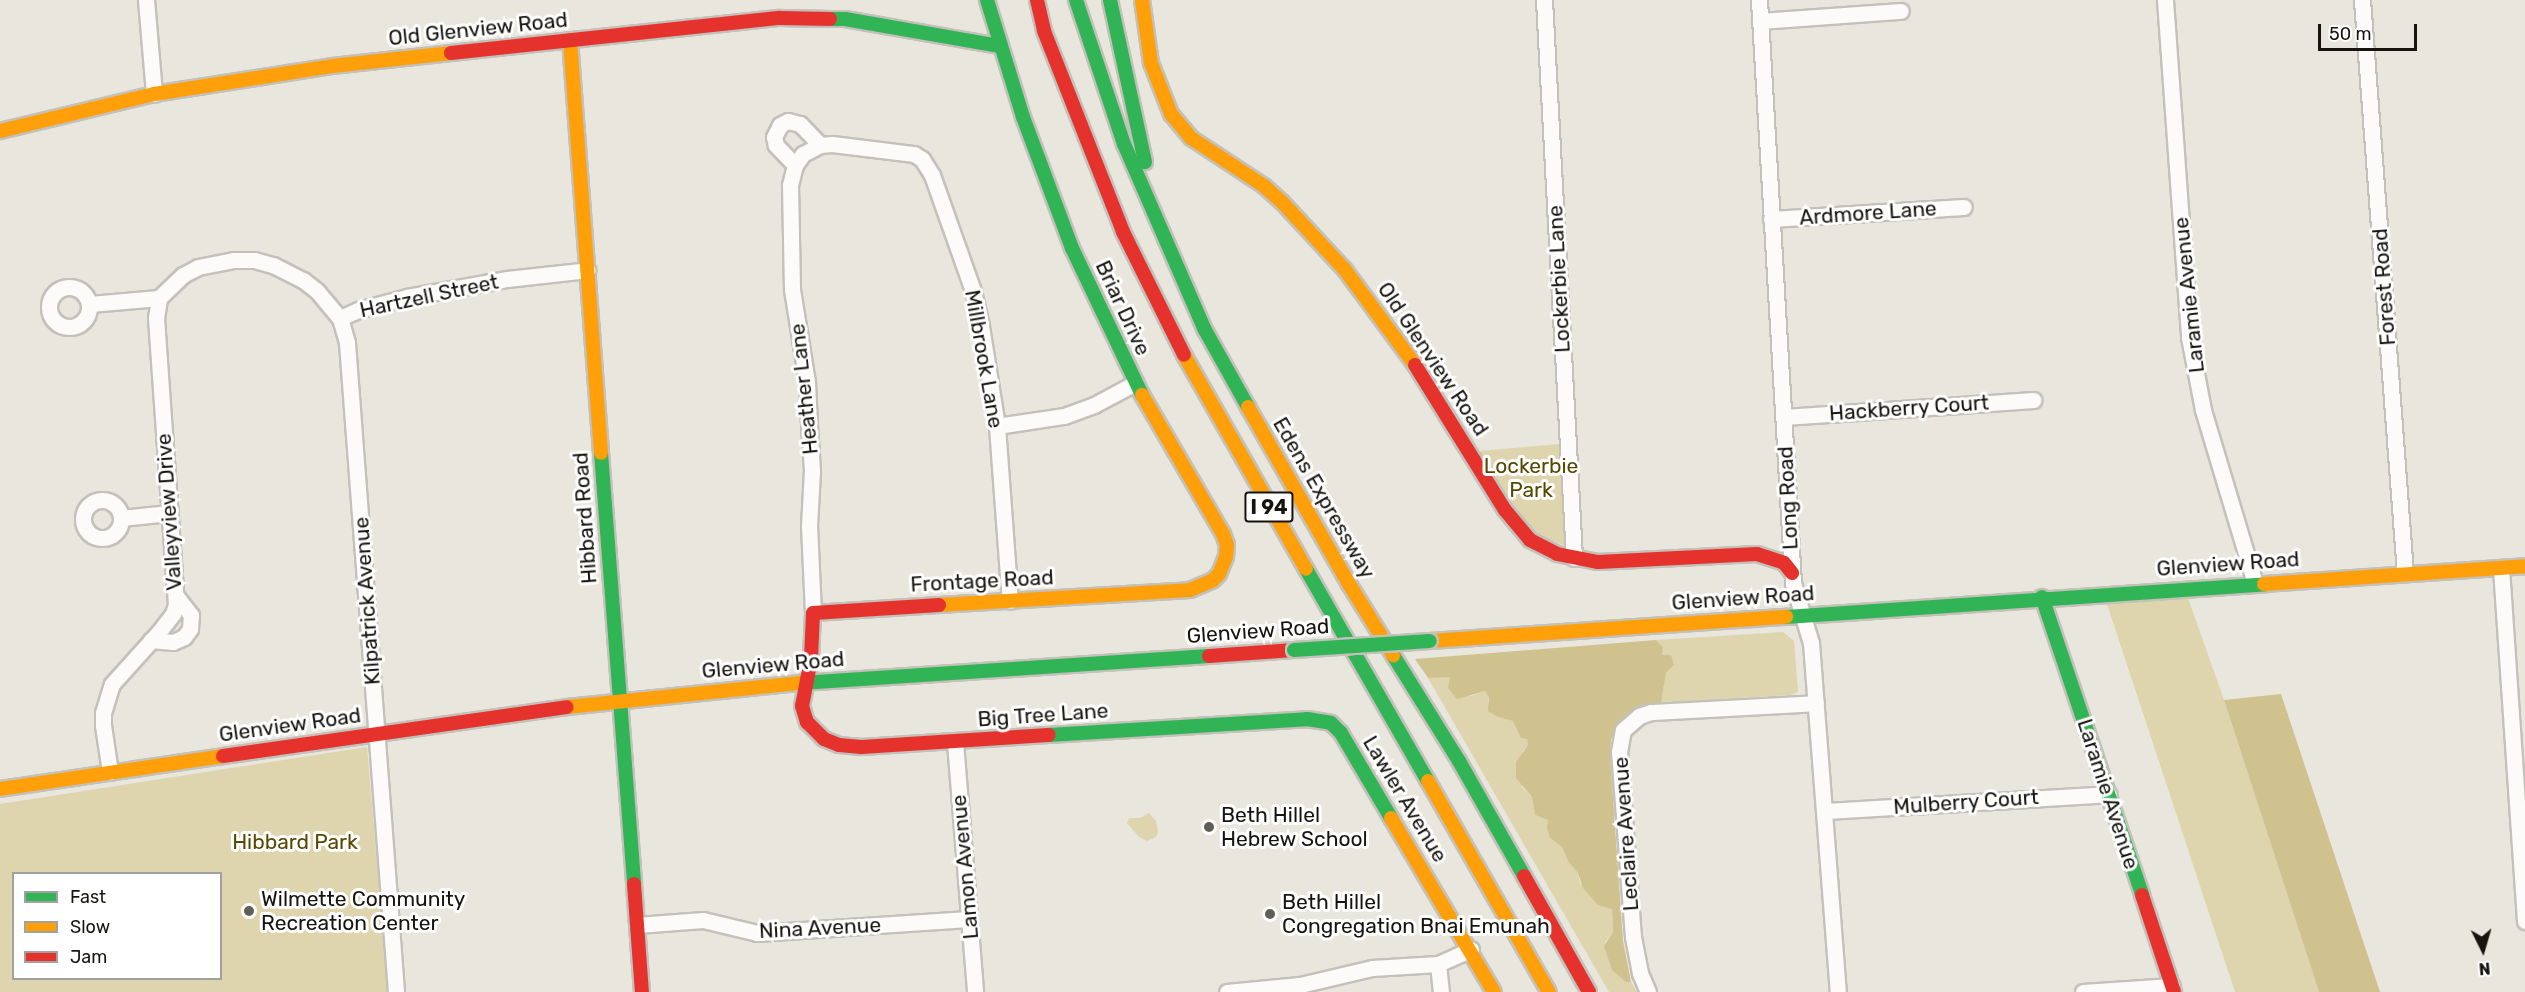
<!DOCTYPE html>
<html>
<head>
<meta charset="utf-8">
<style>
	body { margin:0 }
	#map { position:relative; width:2525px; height:992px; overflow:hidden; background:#e8e6dd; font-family:Rubik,sans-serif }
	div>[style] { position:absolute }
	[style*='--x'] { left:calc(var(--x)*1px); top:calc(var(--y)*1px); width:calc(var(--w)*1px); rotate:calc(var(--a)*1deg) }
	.green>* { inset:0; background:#ded4ae }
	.forest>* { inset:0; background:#cfc28e }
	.roads { filter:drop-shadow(2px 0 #c3c1ba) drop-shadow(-2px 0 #c3c1ba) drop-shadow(0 2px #c3c1ba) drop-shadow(0 -2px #c3c1ba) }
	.street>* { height:15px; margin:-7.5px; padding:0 7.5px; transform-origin:7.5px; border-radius:7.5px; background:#fcfbfa }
	.street>.ring { margin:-7.5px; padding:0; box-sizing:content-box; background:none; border:15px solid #fcfbfa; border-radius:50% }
	.fast>* { height:14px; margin:-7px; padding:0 7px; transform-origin:7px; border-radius:7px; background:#30b455 }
	.slow>* { height:14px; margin:-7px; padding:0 7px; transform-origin:7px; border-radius:7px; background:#ff9f0a }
	.jam>* { height:14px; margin:-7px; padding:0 7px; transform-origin:7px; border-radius:7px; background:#e5322d }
	.bridges { filter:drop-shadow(2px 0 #c3c1ba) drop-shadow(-2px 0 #c3c1ba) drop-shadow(0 2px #c3c1ba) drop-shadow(0 -2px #c3c1ba) }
	.fast-bridge>* { height:14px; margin:-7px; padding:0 7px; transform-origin:7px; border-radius:7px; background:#30b455 }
	.dots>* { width:16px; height:16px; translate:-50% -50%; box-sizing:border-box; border:3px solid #fff; border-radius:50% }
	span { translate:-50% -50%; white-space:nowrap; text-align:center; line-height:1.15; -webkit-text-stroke:6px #fff; paint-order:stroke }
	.shield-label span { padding:2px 4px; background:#fff; border:2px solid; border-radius:4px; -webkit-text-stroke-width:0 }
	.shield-label { font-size:20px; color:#16140f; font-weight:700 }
	.street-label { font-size:21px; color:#16140f }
	.park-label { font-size:21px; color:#574800 }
	.poi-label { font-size:21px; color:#16140f }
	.left { translate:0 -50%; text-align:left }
	.legend { position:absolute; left:12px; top:872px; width:210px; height:108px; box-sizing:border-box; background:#fff; border:2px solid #a2a19f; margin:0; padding:8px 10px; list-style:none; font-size:18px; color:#16140f }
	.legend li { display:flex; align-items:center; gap:12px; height:30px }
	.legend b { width:30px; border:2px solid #a2a19f }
	.north { position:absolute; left:2453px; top:920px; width:60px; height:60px; -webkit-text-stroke:4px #fff; paint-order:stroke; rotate:175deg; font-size:16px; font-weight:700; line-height:24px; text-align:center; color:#16140f }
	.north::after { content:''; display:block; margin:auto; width:21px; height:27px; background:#16140f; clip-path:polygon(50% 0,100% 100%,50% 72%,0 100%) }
	.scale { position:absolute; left:2318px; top:24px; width:99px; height:27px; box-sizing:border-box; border:3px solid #16140f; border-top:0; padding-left:8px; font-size:18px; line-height:21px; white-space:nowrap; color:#16140f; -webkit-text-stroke:4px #fff; paint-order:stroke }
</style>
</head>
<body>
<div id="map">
	<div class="green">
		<i style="clip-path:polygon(1561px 444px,1566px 546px,1542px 537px,1522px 519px,1478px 451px)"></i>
		<i style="clip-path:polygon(2188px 598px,2224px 700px,2319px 992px,2235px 992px,2107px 604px)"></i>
		<i style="clip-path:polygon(1783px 632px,1794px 641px,1798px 692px,1790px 695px,1661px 703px,1666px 673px,1674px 665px,1661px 656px,1663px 647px,1656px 640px)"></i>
		<i style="clip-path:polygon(1445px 676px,1451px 677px,1451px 682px,1471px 696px,1485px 691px,1489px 697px,1488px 702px,1505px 718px,1513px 721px,1527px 739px,1528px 745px,1522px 752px,1522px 787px,1532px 797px,1535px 815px,1548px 820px,1550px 838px,1562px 847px,1568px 861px,1578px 873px,1580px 883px,1612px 909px,1613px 932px,1605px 942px,1610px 964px,1626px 982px,1631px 982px,1637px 992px,1609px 992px,1428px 678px)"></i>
		<i style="clip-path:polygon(evenodd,367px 747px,388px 992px,0 992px,0 804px,367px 747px,14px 874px,220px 874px,220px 978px,14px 978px,14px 874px)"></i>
		<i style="clip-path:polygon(1149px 813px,1156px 821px,1158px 832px,1156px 837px,1147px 841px,1139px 837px,1127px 823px,1129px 818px,1140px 818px)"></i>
	</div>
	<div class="forest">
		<i style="clip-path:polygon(1656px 640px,1663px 647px,1662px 655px,1671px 655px,1674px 665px,1666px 673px,1661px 703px,1648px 705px,1625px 716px,1617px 726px,1611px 740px,1610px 755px,1623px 941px,1631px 982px,1626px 982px,1612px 970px,1604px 946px,1613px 932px,1612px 909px,1598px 905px,1583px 888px,1578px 873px,1568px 861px,1562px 847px,1550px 838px,1547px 828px,1548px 820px,1535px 815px,1532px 797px,1516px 778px,1516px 762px,1528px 745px,1527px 739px,1521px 738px,1513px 721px,1496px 716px,1488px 711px,1489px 697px,1485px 691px,1457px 699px,1448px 688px,1450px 677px,1428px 678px,1415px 659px)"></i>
		<i style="clip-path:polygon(2281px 694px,2380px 992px,2319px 992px,2224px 700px)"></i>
	</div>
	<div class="roads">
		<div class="street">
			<i style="--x:146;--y:0;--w:94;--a:85.1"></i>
			<i style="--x:1544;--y:0;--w:559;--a:86.92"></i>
			<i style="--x:1759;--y:0;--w:584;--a:86.66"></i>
			<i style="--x:1793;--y:583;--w:63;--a:73.3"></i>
			<i style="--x:1811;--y:643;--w:350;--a:85.6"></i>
			<i style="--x:2165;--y:0;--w:338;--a:85.9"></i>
			<i style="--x:2189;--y:337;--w:74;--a:79.1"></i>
			<i style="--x:2203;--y:410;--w:181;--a:73.3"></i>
			<i style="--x:2362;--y:0;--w:575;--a:85.71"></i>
			<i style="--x:1760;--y:21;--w:141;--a:-4.1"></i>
			<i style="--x:795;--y:165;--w:28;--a:-134"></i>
			<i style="--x:776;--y:145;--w:8;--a:-104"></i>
			<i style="--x:774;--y:137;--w:13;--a:-63"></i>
			<i style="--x:780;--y:125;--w:9;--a:-27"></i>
			<i style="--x:788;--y:121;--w:12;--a:14"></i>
			<i style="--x:800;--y:124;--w:29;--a:46"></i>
			<i style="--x:1771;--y:219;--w:193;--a:-3.6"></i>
			<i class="ring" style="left:49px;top:287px;width:25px;height:25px"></i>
			<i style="--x:90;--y:304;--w:69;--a:-5"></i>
			<i style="--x:159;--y:298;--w:33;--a:-44"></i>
			<i style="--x:183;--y:275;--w:17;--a:-28"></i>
			<i style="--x:198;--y:267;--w:37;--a:-11"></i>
			<i style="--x:234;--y:260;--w:20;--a:0"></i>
			<i style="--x:254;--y:260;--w:20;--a:15"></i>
			<i style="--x:273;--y:265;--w:34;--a:27"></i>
			<i style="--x:303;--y:280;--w:18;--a:38"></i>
			<i style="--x:317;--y:291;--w:35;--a:50"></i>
			<i style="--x:340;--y:318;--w:26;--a:74"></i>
			<i style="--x:347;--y:343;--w:651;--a:85.68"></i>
			<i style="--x:340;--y:318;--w:20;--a:-24"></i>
			<i style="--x:358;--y:310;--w:51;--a:-14.9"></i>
			<i style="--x:407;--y:297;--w:102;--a:-10.2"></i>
			<i style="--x:507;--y:279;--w:81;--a:-6.3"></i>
			<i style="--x:1784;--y:417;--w:250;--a:-3.9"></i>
			<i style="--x:997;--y:426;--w:68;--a:-8.5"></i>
			<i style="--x:1064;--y:416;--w:32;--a:-20"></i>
			<i style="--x:1094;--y:405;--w:47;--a:-28.2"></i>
			<i class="ring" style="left:83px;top:500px;width:23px;height:23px"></i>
			<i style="--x:121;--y:518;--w:48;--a:-5.9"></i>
			<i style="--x:2501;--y:568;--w:354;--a:86.1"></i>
			<i style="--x:813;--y:613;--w:87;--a:-92.6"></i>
			<i style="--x:809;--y:526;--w:55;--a:-86.9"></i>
			<i style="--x:812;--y:471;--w:47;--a:-93.7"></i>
			<i style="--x:809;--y:424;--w:42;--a:-92.7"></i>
			<i style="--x:807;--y:382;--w:94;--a:-99.2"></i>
			<i style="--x:792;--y:289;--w:104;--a:-91.1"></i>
			<i style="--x:790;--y:185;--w:21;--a:-76"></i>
			<i style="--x:795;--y:165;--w:14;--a:-54"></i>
			<i style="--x:803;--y:154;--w:19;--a:-28"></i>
			<i style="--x:820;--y:145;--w:12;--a:-5"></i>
			<i style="--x:832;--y:144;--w:83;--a:7"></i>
			<i style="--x:914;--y:154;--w:9;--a:32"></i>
			<i style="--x:922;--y:159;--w:19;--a:58"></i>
			<i style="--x:932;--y:175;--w:123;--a:70.5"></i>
			<i style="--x:973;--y:291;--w:36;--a:77"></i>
			<i style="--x:981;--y:326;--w:101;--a:80.9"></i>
			<i style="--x:997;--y:426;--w:175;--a:85.8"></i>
			<i style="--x:151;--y:640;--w:22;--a:5"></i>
			<i style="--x:173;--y:642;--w:12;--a:-24"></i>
			<i style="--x:184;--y:637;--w:10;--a:-53"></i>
			<i style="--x:190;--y:629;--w:14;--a:-86"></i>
			<i style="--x:191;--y:615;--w:24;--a:-128"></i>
			<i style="--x:955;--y:742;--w:251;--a:85.4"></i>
			<i style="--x:110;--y:772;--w:48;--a:-98.5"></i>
			<i style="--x:103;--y:725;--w:12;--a:-90"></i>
			<i style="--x:103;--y:713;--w:30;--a:-73"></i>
			<i style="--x:112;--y:684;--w:69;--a:-48"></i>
			<i style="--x:158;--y:633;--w:24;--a:-52"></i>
			<i style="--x:173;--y:614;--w:10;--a:-73"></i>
			<i style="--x:176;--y:604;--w:287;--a:-94"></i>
			<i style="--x:156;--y:318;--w:20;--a:-81"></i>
			<i style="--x:1825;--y:811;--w:284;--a:-3.4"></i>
			<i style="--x:637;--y:925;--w:66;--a:-4.3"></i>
			<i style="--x:703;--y:920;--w:56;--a:13.5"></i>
			<i style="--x:757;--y:933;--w:212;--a:-3.8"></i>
			<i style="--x:1438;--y:964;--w:28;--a:84"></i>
			<i style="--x:1227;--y:992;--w:73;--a:-5.5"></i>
			<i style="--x:1300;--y:985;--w:74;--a:-13.3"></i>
			<i style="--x:1372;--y:968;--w:66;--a:-3.5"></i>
			<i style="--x:1438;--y:964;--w:36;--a:-24"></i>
			<i style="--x:1648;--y:992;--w:21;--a:-113"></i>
			<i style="--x:1640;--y:973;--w:37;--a:-101"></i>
			<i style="--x:1633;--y:937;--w:186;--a:-94.3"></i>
			<i style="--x:1619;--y:752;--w:22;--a:-80"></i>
			<i style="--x:1623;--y:730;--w:21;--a:-41"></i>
			<i style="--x:1639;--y:716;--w:13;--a:-18"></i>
			<i style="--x:1651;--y:712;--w:165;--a:-3.1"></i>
			<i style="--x:2083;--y:992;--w:89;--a:-3.9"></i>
		</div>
		<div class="fast">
			<i style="--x:987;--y:0;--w:122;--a:72.9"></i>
			<i style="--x:1023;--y:117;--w:140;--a:69.5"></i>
			<i style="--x:1072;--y:248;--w:163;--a:64.5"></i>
			<i style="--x:1076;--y:0;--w:152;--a:71.6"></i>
			<i style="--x:1124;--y:144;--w:203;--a:66.5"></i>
			<i style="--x:1205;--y:330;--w:88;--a:60.8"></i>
			<i style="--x:1110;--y:0;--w:166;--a:77.8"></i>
			<i style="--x:830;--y:19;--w:15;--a:0"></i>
			<i style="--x:845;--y:19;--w:156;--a:9.9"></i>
			<i style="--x:601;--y:453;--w:432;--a:85.6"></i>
			<i style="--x:1306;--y:569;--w:245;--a:60.1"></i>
			<i style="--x:2042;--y:597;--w:314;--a:71.4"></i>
			<i style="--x:1786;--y:617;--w:479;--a:-3.9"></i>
			<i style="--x:1393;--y:655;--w:125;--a:58.1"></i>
			<i style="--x:1459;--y:761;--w:132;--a:60.5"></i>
			<i style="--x:801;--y:683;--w:409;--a:-3.8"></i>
			<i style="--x:1049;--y:735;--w:258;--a:-3.5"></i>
			<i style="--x:1307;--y:719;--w:24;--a:9"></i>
			<i style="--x:1331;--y:723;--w:14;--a:45"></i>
			<i style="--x:1341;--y:733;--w:99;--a:59.5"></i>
		</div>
		<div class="slow">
			<i style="--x:1142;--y:0;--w:64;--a:81.9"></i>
			<i style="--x:1151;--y:63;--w:55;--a:68.6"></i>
			<i style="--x:1171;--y:114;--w:31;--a:50"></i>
			<i style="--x:1191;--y:138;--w:87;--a:33.3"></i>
			<i style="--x:1264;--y:186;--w:24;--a:42"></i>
			<i style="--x:1282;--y:202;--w:93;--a:47.2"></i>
			<i style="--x:1345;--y:270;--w:118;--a:53.6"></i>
			<i style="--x:570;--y:40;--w:414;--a:85.7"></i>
			<i style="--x:0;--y:131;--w:158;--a:-13.5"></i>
			<i style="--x:154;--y:94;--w:180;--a:-8.9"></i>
			<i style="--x:332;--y:66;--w:120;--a:-6.2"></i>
			<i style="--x:1184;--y:355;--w:246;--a:60.3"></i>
			<i style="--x:1248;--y:407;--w:204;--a:60.3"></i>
			<i style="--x:1349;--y:584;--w:84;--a:58.2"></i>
			<i style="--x:2264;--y:584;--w:262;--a:-3.9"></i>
			<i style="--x:939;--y:605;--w:251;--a:-3.4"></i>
			<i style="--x:1190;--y:590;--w:25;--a:-23"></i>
			<i style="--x:1213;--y:580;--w:8;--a:-45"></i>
			<i style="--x:1219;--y:574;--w:18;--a:-68"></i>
			<i style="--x:1226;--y:557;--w:12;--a:-85"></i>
			<i style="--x:1227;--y:545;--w:12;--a:-110"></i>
			<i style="--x:1223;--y:534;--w:161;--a:-120.2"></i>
			<i style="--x:1430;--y:641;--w:357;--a:-3.9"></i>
			<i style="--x:567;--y:707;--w:235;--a:-5.9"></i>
			<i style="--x:1428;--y:781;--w:243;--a:60.2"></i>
			<i style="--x:0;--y:789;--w:225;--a:-8.4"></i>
			<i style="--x:1391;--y:818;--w:202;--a:59.4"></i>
		</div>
		<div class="jam">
			<i style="--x:1037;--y:0;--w:32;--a:77"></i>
			<i style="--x:1044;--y:31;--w:216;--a:68.5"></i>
			<i style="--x:1123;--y:232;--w:137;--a:63.6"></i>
			<i style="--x:451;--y:53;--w:331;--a:-6.1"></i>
			<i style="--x:780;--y:18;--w:50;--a:1.1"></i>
			<i style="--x:1415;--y:365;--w:171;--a:58.2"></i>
			<i style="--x:1505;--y:510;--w:39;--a:50"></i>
			<i style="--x:1530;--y:540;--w:30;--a:27"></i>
			<i style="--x:1557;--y:554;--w:42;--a:11"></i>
			<i style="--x:1598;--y:562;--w:159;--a:-2.9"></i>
			<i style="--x:1757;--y:554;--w:28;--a:18"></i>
			<i style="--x:1784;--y:563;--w:13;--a:51"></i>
			<i style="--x:939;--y:605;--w:126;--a:176.4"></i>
			<i style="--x:813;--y:613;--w:46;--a:92.5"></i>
			<i style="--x:811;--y:659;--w:48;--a:100.8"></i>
			<i style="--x:802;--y:706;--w:17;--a:73"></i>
			<i style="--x:807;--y:722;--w:24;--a:45"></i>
			<i style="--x:824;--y:739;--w:16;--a:22"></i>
			<i style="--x:839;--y:745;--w:22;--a:5"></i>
			<i style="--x:861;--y:747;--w:188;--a:-3.7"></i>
			<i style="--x:1209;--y:656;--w:85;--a:-4"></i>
			<i style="--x:223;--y:756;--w:347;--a:-8.1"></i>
			<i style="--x:1524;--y:876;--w:133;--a:60.7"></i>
			<i style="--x:634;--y:884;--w:108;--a:85.8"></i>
			<i style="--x:2142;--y:895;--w:102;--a:71.7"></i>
		</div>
	</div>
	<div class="bridges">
		<div class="fast-bridge">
			<i style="--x:1294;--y:650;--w:136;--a:-3.8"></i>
		</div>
	</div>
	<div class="dots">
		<i style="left:1209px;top:827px;background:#605e57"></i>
		<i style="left:249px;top:911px;background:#605e57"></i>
		<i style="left:1270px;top:914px;background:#605e57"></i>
	</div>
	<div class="shield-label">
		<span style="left:1269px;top:507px">I 94</span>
	</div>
	<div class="street-label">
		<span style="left:478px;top:29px;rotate:-6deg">Old Glenview Road</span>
		<span style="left:1868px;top:213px;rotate:-4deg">Ardmore Lane</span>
		<span style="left:1559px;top:279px;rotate:-93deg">Lockerbie Lane</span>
		<span style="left:2384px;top:287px;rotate:-94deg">Forest Road</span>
		<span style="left:2189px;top:295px;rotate:-96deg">Laramie Avenue</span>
		<span style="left:429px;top:296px;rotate:-12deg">Hartzell Street</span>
		<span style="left:1123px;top:308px;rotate:65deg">Briar Drive</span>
		<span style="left:984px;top:359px;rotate:80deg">Millbrook Lane</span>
		<span style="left:1433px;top:359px;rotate:56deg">Old Glenview Road</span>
		<span style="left:804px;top:389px;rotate:-96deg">Heather Lane</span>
		<span style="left:1909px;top:408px;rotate:-4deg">Hackberry Court</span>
		<span style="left:1324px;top:498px;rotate:60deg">Edens Expressway</span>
		<span style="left:1788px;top:498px;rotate:-93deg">Long Road</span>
		<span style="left:169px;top:512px;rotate:-94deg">Valleyview Drive</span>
		<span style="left:585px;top:518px;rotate:-94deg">Hibbard Road</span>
		<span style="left:2228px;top:564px;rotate:-4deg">Glenview Road</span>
		<span style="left:982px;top:581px;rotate:-3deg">Frontage Road</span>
		<span style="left:1743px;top:598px;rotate:-4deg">Glenview Road</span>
		<span style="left:367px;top:601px;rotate:-94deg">Kilpatrick Avenue</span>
		<span style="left:1258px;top:631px;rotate:-4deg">Glenview Road</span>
		<span style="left:773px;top:665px;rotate:-5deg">Glenview Road</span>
		<span style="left:1043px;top:715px;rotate:-4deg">Big Tree Lane</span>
		<span style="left:290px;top:725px;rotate:-8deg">Glenview Road</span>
		<span style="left:2108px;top:794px;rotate:72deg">Laramie Avenue</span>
		<span style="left:1405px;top:799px;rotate:59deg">Lawler Avenue</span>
		<span style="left:1966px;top:802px;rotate:-4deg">Mulberry Court</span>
		<span style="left:1626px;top:834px;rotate:-94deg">Leclaire Avenue</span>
		<span style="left:965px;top:867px;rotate:-95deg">Lamon Avenue</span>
		<span style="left:820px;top:928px;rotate:-3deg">Nina Avenue</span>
	</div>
	<div class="park-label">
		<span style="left:1531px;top:478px">Lockerbie<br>Park</span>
		<span style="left:295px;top:842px">Hibbard Park</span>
	</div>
	<div class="poi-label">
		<span class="left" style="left:1221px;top:827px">Beth Hillel<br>Hebrew School</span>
		<span class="left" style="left:261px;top:911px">Wilmette Community<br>Recreation Center</span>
		<span class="left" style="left:1282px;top:914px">Beth Hillel<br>Congregation Bnai Emunah</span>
	</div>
	<ul class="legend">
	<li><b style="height:8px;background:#30b455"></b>Fast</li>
	<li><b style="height:8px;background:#ff9f0a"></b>Slow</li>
	<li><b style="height:8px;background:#e5322d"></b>Jam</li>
	</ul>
	<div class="north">N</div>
	<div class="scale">50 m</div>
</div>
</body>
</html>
